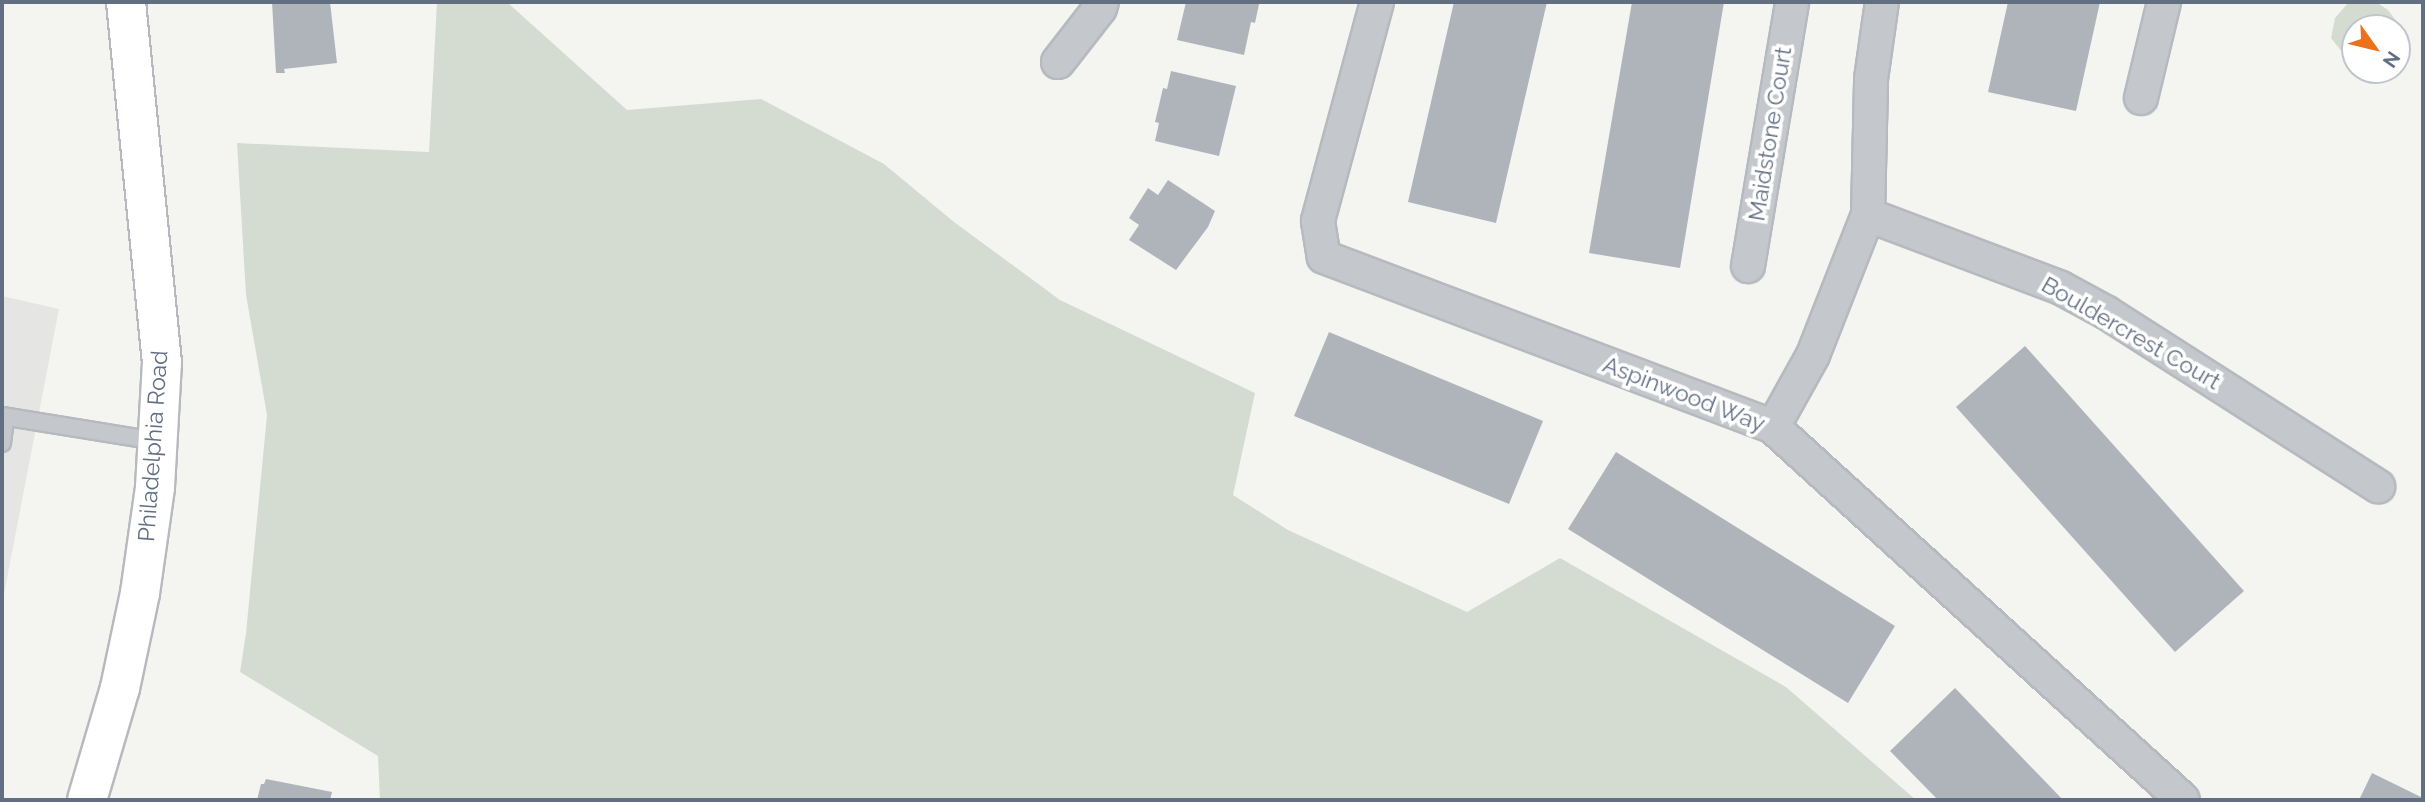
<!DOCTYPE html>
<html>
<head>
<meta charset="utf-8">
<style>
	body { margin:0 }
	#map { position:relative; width:2425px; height:802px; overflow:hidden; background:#f4f5f1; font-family:Raleway,sans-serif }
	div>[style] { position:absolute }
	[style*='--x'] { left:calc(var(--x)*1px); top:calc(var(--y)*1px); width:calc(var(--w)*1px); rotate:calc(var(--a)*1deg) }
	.built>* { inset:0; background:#e5e6e4 }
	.green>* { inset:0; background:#d4dcd2 }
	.building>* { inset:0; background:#afb4bb }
	.roads { filter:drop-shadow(2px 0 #b6babf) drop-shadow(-2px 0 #b6babf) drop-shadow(0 2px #b6babf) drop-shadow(0 -2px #b6babf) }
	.service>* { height:16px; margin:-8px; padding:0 8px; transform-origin:8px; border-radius:8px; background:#c4c7cb }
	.minor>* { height:32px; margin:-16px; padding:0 16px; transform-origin:16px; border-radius:16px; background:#c4c7cb }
	.secondary>* { height:38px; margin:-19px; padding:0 19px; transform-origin:19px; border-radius:19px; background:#fff }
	span { translate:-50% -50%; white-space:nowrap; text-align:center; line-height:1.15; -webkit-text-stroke:7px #fff; paint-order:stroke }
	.street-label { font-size:23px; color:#626f83 }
	.frame { position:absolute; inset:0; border:4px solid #626f83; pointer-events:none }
	.north { position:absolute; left:2341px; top:14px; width:70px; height:70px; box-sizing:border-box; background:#fff; border:2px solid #c0c5cd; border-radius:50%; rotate:124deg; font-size:19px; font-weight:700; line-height:28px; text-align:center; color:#626f83 }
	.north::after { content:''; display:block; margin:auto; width:24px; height:32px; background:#eb721b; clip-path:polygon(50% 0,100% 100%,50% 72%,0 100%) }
</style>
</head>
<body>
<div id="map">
	<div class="built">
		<i style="clip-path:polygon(2px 296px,59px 309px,2px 604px)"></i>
	</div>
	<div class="green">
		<i style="clip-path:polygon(437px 2px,507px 2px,627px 110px,761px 99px,884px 164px,954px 222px,1060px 300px,1255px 393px,1233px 495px,1288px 530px,1467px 612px,1560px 558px,1786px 687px,1916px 800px,380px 800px,378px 756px,240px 672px,246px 633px,267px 415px,246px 295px,237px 143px,429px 152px)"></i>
		<i style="clip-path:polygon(2349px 2px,2376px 2px,2388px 10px,2409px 38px,2406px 53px,2397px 61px,2397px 28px,2355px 28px,2355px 59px,2342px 52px,2331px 38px,2335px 18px)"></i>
	</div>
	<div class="building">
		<i style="clip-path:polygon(272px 2px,330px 2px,337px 63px,284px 69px,285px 73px,276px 73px)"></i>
		<i style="clip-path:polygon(1186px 2px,1259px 4px,1255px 23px,1251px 22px,1244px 55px,1177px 40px)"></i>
		<i style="clip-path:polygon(1454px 2px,1547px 2px,1496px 223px,1408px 202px)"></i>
		<i style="clip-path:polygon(1632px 2px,1724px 2px,1680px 268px,1589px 253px)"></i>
		<i style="clip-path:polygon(2008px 2px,2100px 2px,2076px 111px,1988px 92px)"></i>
		<i style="clip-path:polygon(1171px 71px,1236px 86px,1219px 156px,1155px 141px,1159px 123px,1155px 122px,1163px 88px,1167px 89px)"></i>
		<i style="clip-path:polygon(1168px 180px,1215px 211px,1208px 227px,1176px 270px,1129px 240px,1139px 225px,1129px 218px,1148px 188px,1158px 195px)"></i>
		<i style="clip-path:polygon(1329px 332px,1543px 421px,1509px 504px,1294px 416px)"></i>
		<i style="clip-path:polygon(2025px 346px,2244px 591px,2175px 652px,1956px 407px)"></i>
		<i style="clip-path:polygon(1616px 452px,1895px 626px,1848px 703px,1568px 529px)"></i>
		<i style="clip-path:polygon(1955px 688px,2063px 800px,1938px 800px,1890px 751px)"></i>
		<i style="clip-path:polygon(2372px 773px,2423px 798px,2423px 800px,2359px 800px)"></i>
		<i style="clip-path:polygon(266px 779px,332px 792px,330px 800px,257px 800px,261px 784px,264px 784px)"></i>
	</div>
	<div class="roads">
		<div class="service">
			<i style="--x:2;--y:416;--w:157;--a:9.2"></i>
			<i style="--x:2;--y:443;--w:26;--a:-83"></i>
		</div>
		<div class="minor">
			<i style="--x:1377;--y:2;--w:227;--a:105.1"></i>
			<i style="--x:1318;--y:221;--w:36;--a:81"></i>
			<i style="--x:1324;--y:257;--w:480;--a:20.7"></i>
			<i style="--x:1773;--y:427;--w:554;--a:42.29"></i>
			<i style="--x:1058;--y:62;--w:68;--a:-52.1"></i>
			<i style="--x:1100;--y:8;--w:6;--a:-72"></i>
			<i style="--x:2141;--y:98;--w:99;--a:-76.5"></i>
			<i style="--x:1868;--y:215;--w:206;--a:20.7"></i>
			<i style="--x:2061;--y:288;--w:52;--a:28.5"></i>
			<i style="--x:2107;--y:313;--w:322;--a:32.6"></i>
			<i style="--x:1748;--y:266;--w:268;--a:-80.5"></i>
			<i style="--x:1773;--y:427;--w:82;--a:-60.9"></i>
			<i style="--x:1813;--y:355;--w:150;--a:-68.6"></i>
			<i style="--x:1868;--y:215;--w:136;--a:-88.7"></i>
			<i style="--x:1871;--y:79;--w:78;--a:-81.9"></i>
		</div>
		<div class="secondary">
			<i style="--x:87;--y:800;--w:117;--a:-73.6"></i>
			<i style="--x:120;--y:688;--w:97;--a:-78.1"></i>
			<i style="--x:140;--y:593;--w:107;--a:-81.9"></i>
			<i style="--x:155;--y:487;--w:124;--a:-86.8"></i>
			<i style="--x:162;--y:363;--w:363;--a:-95.7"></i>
		</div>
	</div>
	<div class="street-label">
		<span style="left:1770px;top:134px;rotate:-81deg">Maidstone Court</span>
		<span style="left:2131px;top:333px;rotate:30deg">Bouldercrest Court</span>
		<span style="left:1684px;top:394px;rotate:21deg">Aspinwood Way</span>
		<span style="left:153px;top:446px;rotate:-86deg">Philadelphia Road</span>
	</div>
	<div class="frame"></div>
	<div class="north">N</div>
</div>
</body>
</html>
